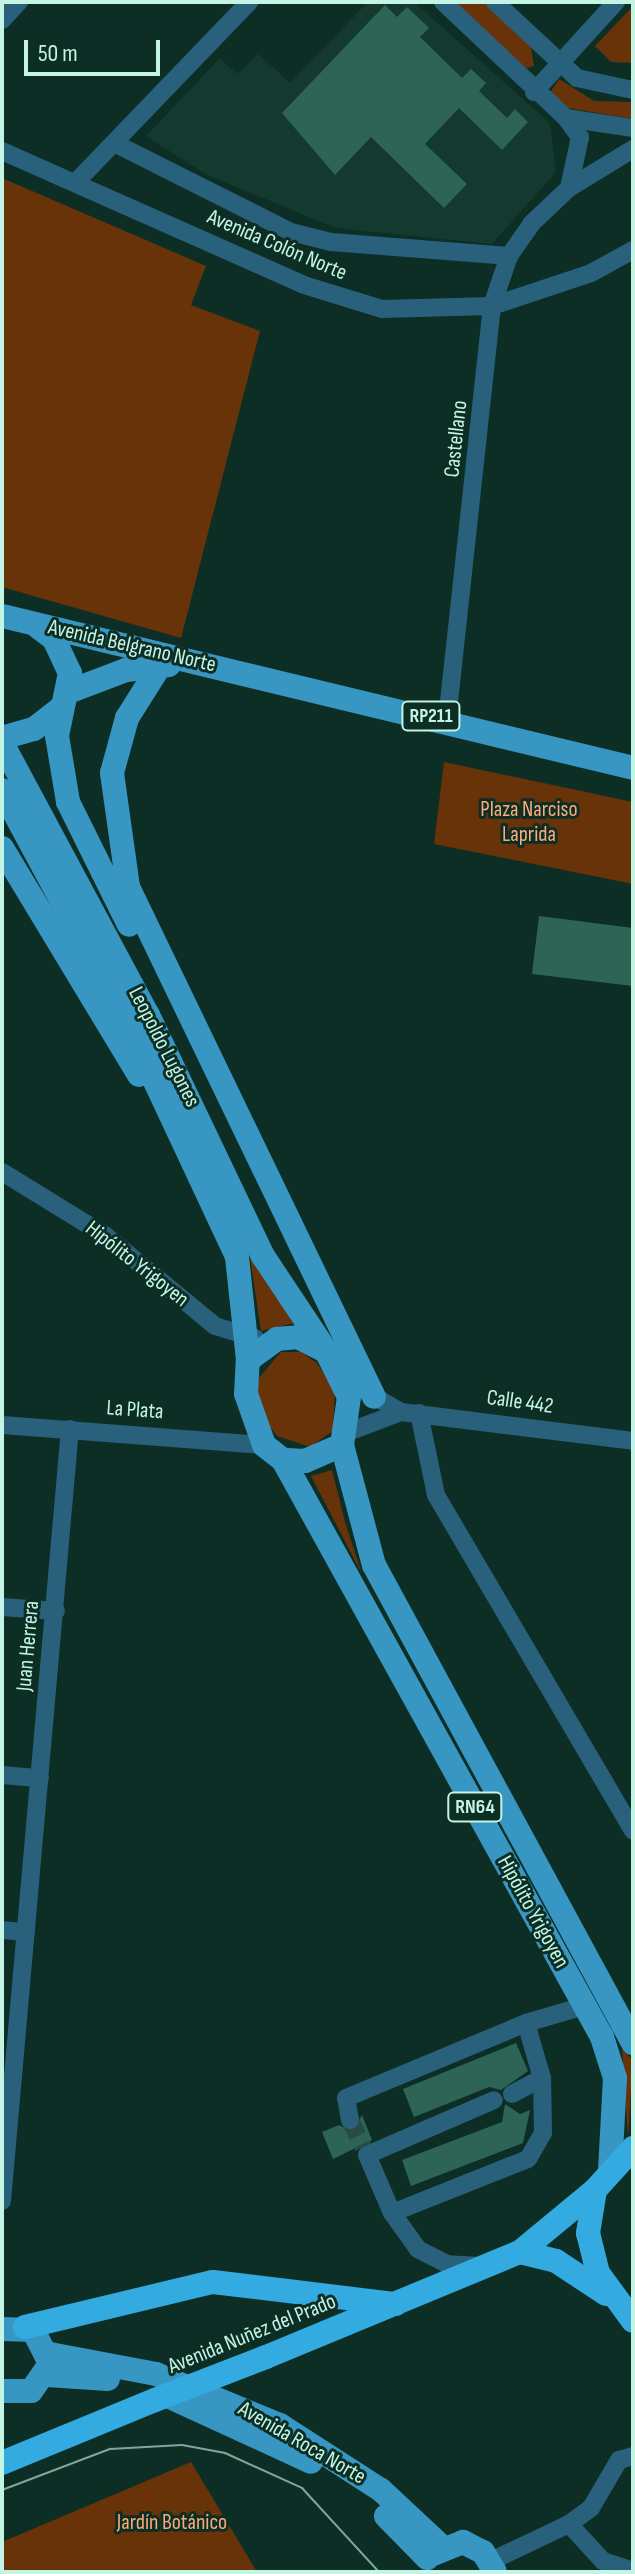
<!DOCTYPE html>
<html>
<head>
<meta charset="utf-8">
<style>
	body { margin:0 }
	#map { position:relative; width:635px; height:2574px; overflow:hidden; background:#0c2e25; font-family:"Sofia Sans Condensed",sans-serif }
	div>[style] { position:absolute }
	[style*='--x'] { left:calc(var(--x)*1px); top:calc(var(--y)*1px); width:calc(var(--w)*1px); rotate:calc(var(--a)*1deg) }
	.built>* { inset:0; background:#143a30 }
	.green>* { inset:0; background:#683309 }
	.building>* { inset:0; background:#2d6455 }
	.minor-tunnel>* { height:18px; margin-top:-9px; transform-origin:0; background:repeating-linear-gradient(90deg,#284c42 0 18px,transparent 0 27px) }
	.minor>* { height:18px; margin:-9px; padding:0 9px; transform-origin:9px; border-radius:9px; background:#29607b }
	.major>* { height:24px; margin:-12px; padding:0 12px; transform-origin:12px; border-radius:12px; background:#3796c2 }
	.highway>* { height:24px; margin:-12px; padding:0 12px; transform-origin:12px; border-radius:12px; background:#33abe1 }
	.tram>* { height:2px; margin:-1px; padding:0 1px; transform-origin:1px; border-radius:1px; background:#7ea89b }
	.highway-bridge>* { height:24px; margin:-12px; padding:0 12px; transform-origin:12px; border-radius:12px; background:#33abe1 }
	span { translate:-50% -50%; white-space:nowrap; text-align:center; line-height:1.15; -webkit-text-stroke:6px #0c2e25; paint-order:stroke }
	.shield-label span { padding:2px 6px; background:#0c2e25; border:2px solid; border-radius:6px; -webkit-text-stroke-width:0 }
	.shield-label { font-size:20px; color:#c4f4e4; font-weight:700 }
	.street-label { font-size:22px; color:#c4f4e4 }
	.park-label { font-size:22px; color:#fbab79 }
	.frame { position:absolute; inset:0; border:4px solid #c4f4e4; pointer-events:none }
	.scale { position:absolute; left:24px; top:40px; width:136px; height:36px; box-sizing:border-box; border:4px solid #c4f4e4; border-top:0; padding-left:10px; font-size:24px; line-height:28px; white-space:nowrap; color:#c4f4e4; -webkit-text-stroke:6px #0c2e25; paint-order:stroke }
</style>
</head>
<body>
<div id="map">
	<div class="built">
		<i style="clip-path:polygon(368px 2px,414px 2px,550px 123px,556px 172px,492px 244px,336px 228px,207px 175px,146px 136px,220px 58px,237px 74px,258px 54px,290px 83px)"></i>
	</div>
	<div class="green">
		<i style="clip-path:polygon(451px 2px,484px 2px,531px 47px,534px 66px,523px 69px)"></i>
		<i style="clip-path:polygon(633px 6px,633px 63px,611px 62px,595px 46px)"></i>
		<i style="clip-path:polygon(559px 79px,594px 101px,633px 102px,633px 119px,568px 108px,550px 93px)"></i>
		<i style="clip-path:polygon(2px 178px,206px 266px,191px 305px,260px 331px,181px 638px,2px 587px)"></i>
		<i style="clip-path:polygon(444px 762px,633px 802px,633px 884px,434px 844px)"></i>
		<i style="clip-path:polygon(249px 1251px,295px 1323px,261px 1331px)"></i>
		<i style="clip-path:polygon(281px 1352px,301px 1352px,317px 1363px,335px 1392px,333px 1431px,310px 1447px,277px 1436px,259px 1412px,257px 1380px)"></i>
		<i style="clip-path:polygon(332px 1470px,345px 1522px,362px 1574px,311px 1476px)"></i>
		<i style="clip-path:polygon(622px 2049px,633px 2060px,628px 2138px)"></i>
		<i style="clip-path:polygon(191px 2462px,257px 2572px,2px 2572px,2px 2542px)"></i>
	</div>
	<div class="building">
		<i style="clip-path:polygon(385px 5px,397px 17px,407px 7px,429px 28px,420px 37px,462px 78px,471px 69px,486px 83px,479px 91px,507px 118px,515px 109px,528px 122px,502px 150px,459px 108px,425px 144px,467px 184px,444px 208px,371px 137px,335px 175px,282px 113px)"></i>
		<i style="clip-path:polygon(539px 916px,633px 928px,633px 986px,532px 974px)"></i>
		<i style="clip-path:polygon(516px 2043px,528px 2071px,501px 2090px,489px 2087px,414px 2117px,403px 2089px)"></i>
		<i style="clip-path:polygon(505px 2104px,520px 2114px,530px 2110px,523px 2143px,411px 2186px,402px 2160px,502px 2122px)"></i>
		<i style="clip-path:polygon(362px 2115px,372px 2140px,333px 2159px,322px 2132px,339px 2125px,353px 2132px)"></i>
	</div>
	<div class="minor-tunnel">
		<i style="--x:350;--y:2120;--w:30;--a:64"></i>
	</div>
	<div class="minor">
		<i style="--x:443;--y:2;--w:169;--a:43.3"></i>
		<i style="--x:566;--y:118;--w:68;--a:8.5"></i>
		<i style="--x:495;--y:2;--w:112;--a:42.8"></i>
		<i style="--x:577;--y:78;--w:57;--a:12.1"></i>
		<i style="--x:2;--y:20;--w:25;--a:-47"></i>
		<i style="--x:534;--y:92;--w:122;--a:-47.7"></i>
		<i style="--x:566;--y:118;--w:24;--a:54"></i>
		<i style="--x:580;--y:137;--w:52;--a:102.2"></i>
		<i style="--x:114;--y:143;--w:198;--a:26.7"></i>
		<i style="--x:291;--y:232;--w:41;--a:14"></i>
		<i style="--x:331;--y:242;--w:179;--a:4.5"></i>
		<i style="--x:2;--y:151;--w:330;--a:23.9"></i>
		<i style="--x:304;--y:285;--w:82;--a:17.1"></i>
		<i style="--x:382;--y:309;--w:110;--a:-1.6"></i>
		<i style="--x:492;--y:306;--w:104;--a:-18.4"></i>
		<i style="--x:591;--y:273;--w:48;--a:-28.7"></i>
		<i style="--x:76;--y:182;--w:250;--a:-46.1"></i>
		<i style="--x:447;--y:720;--w:416;--a:-83.8"></i>
		<i style="--x:492;--y:306;--w:53;--a:-71.2"></i>
		<i style="--x:509;--y:256;--w:39;--a:-55"></i>
		<i style="--x:531;--y:224;--w:52;--a:-43.5"></i>
		<i style="--x:569;--y:188;--w:75;--a:-31.4"></i>
		<i style="--x:2;--y:1172;--w:122;--a:31.6"></i>
		<i style="--x:106;--y:1236;--w:141;--a:39.5"></i>
		<i style="--x:215;--y:1326;--w:42;--a:16.7"></i>
		<i style="--x:401;--y:1412;--w:234;--a:7.1"></i>
		<i style="--x:419;--y:1413;--w:84;--a:78.3"></i>
		<i style="--x:436;--y:1495;--w:389;--a:59.6"></i>
		<i style="--x:2;--y:1425;--w:263;--a:4.4"></i>
		<i style="--x:348;--y:1432;--w:57;--a:-20.7"></i>
		<i style="--x:401;--y:1412;--w:42;--a:-149.7"></i>
		<i style="--x:2;--y:1607;--w:54;--a:4.2"></i>
		<i style="--x:2;--y:1775;--w:38;--a:5"></i>
		<i style="--x:2;--y:1930;--w:24;--a:5"></i>
		<i style="--x:512;--y:2094;--w:34;--a:-28"></i>
		<i style="--x:542;--y:2078;--w:57;--a:-106.2"></i>
		<i style="--x:526;--y:2023;--w:60;--a:-16.3"></i>
		<i style="--x:350;--y:2120;--w:22;--a:-100"></i>
		<i style="--x:346;--y:2098;--w:195;--a:-22.6"></i>
		<i style="--x:2;--y:2201;--w:775;--a:-84.97"></i>
		<i style="--x:392;--y:2213;--w:146;--a:-21.7"></i>
		<i style="--x:528;--y:2159;--w:30;--a:-60"></i>
		<i style="--x:543;--y:2133;--w:55;--a:-91"></i>
		<i style="--x:481;--y:2266;--w:34;--a:-177"></i>
		<i style="--x:447;--y:2264;--w:33;--a:-153"></i>
		<i style="--x:418;--y:2249;--w:44;--a:-125.8"></i>
		<i style="--x:392;--y:2213;--w:63;--a:-113.3"></i>
		<i style="--x:367;--y:2155;--w:138;--a:-23.4"></i>
		<i style="--x:569;--y:2524;--w:50;--a:47.4"></i>
		<i style="--x:603;--y:2561;--w:32;--a:18"></i>
		<i style="--x:491;--y:2561;--w:86;--a:-25.4"></i>
		<i style="--x:569;--y:2524;--w:27;--a:-36"></i>
		<i style="--x:591;--y:2508;--w:56;--a:-59.7"></i>
		<i style="--x:619;--y:2460;--w:15;--a:-16"></i>
	</div>
	<div class="major">
		<i style="--x:2;--y:616;--w:649;--a:13.54"></i>
		<i style="--x:38;--y:627;--w:20;--a:37"></i>
		<i style="--x:54;--y:639;--w:38;--a:65"></i>
		<i style="--x:70;--y:673;--w:64;--a:101.7"></i>
		<i style="--x:57;--y:736;--w:67;--a:80.5"></i>
		<i style="--x:68;--y:802;--w:137;--a:63.6"></i>
		<i style="--x:161;--y:664;--w:64;--a:122.2"></i>
		<i style="--x:127;--y:718;--w:57;--a:105.3"></i>
		<i style="--x:112;--y:773;--w:115;--a:82"></i>
		<i style="--x:128;--y:887;--w:566;--a:64.25"></i>
		<i style="--x:68;--y:692;--w:62;--a:-20.8"></i>
		<i style="--x:126;--y:670;--w:43;--a:-6.6"></i>
		<i style="--x:2;--y:738;--w:33;--a:-16"></i>
		<i style="--x:34;--y:729;--w:33;--a:-38"></i>
		<i style="--x:2;--y:743;--w:309;--a:61.8"></i>
		<i style="--x:148;--y:1015;--w:267;--a:64.5"></i>
		<i style="--x:263;--y:1256;--w:114;--a:56.4"></i>
		<i style="--x:2;--y:790;--w:268;--a:61.7"></i>
		<i style="--x:129;--y:1026;--w:255;--a:64.9"></i>
		<i style="--x:237;--y:1257;--w:104;--a:83.9"></i>
		<i style="--x:2;--y:848;--w:265;--a:58.9"></i>
		<i style="--x:298;--y:1337;--w:31;--a:27"></i>
		<i style="--x:326;--y:1351;--w:51;--a:63.4"></i>
		<i style="--x:349;--y:1397;--w:49;--a:98.3"></i>
		<i style="--x:342;--y:1445;--w:40;--a:156.6"></i>
		<i style="--x:305;--y:1461;--w:22;--a:-177"></i>
		<i style="--x:283;--y:1460;--w:24;--a:-142"></i>
		<i style="--x:264;--y:1445;--w:54;--a:-109.4"></i>
		<i style="--x:246;--y:1394;--w:34;--a:-87"></i>
		<i style="--x:248;--y:1360;--w:36;--a:-36"></i>
		<i style="--x:277;--y:1339;--w:21;--a:-5"></i>
		<i style="--x:342;--y:1445;--w:124;--a:75.1"></i>
		<i style="--x:374;--y:1565;--w:544;--a:61.55"></i>
		<i style="--x:283;--y:1460;--w:659;--a:61.06"></i>
		<i style="--x:602;--y:2037;--w:43;--a:72.4"></i>
		<i style="--x:615;--y:2078;--w:91;--a:93.1"></i>
		<i style="--x:2;--y:2329;--w:31;--a:2"></i>
		<i style="--x:33;--y:2330;--w:38;--a:63"></i>
		<i style="--x:50;--y:2364;--w:33;--a:125"></i>
		<i style="--x:31;--y:2391;--w:29;--a:180"></i>
		<i style="--x:50;--y:2354;--w:108;--a:10.7"></i>
		<i style="--x:156;--y:2374;--w:134;--a:22.4"></i>
		<i style="--x:280;--y:2425;--w:120;--a:32.8"></i>
		<i style="--x:381;--y:2490;--w:82;--a:43"></i>
		<i style="--x:47;--y:2375;--w:61;--a:3.8"></i>
		<i style="--x:170;--y:2397;--w:155;--a:24.7"></i>
		<i style="--x:386;--y:2516;--w:59;--a:45.7"></i>
		<i style="--x:428;--y:2556;--w:38;--a:-22"></i>
		<i style="--x:463;--y:2542;--w:22;--a:27"></i>
		<i style="--x:483;--y:2552;--w:23;--a:59"></i>
	</div>
	<div class="highway">
		<i style="--x:633;--y:2148;--w:57;--a:132.1"></i>
		<i style="--x:595;--y:2190;--w:44;--a:99.2"></i>
		<i style="--x:588;--y:2233;--w:41;--a:76"></i>
		<i style="--x:598;--y:2273;--w:59;--a:53.9"></i>
		<i style="--x:520;--y:2252;--w:37;--a:14"></i>
		<i style="--x:556;--y:2261;--w:60;--a:33.4"></i>
		<i style="--x:25;--y:2327;--w:193;--a:-13.5"></i>
		<i style="--x:213;--y:2282;--w:184;--a:6.9"></i>
		<i style="--x:266;--y:2357;--w:275;--a:-22.5"></i>
		<i style="--x:520;--y:2252;--w:97;--a:-39.6"></i>
		<i style="--x:2;--y:2463;--w:165;--a:-22.4"></i>
	</div>
	<div class="tram">
		<i style="--x:2;--y:2490;--w:116;--a:-20.8"></i>
		<i style="--x:110;--y:2449;--w:72;--a:-3.2"></i>
		<i style="--x:182;--y:2445;--w:44;--a:10.5"></i>
		<i style="--x:225;--y:2453;--w:85;--a:24.4"></i>
		<i style="--x:302;--y:2488;--w:114;--a:47.5"></i>
	</div>
	<div class="highway-bridge">
		<i style="--x:155;--y:2400;--w:119;--a:-21.2"></i>
	</div>
	<div class="shield-label">
		<span style="left:431px;top:716px">RP211</span>
		<span style="left:475px;top:1807px">RN64</span>
	</div>
	<div class="street-label">
		<span style="left:277px;top:245px;rotate:23deg">Avenida Colón Norte</span>
		<span style="left:456px;top:439px;rotate:-84deg">Castellano</span>
		<span style="left:132px;top:646px;rotate:13deg">Avenida Belgrano Norte</span>
		<span style="left:164px;top:1047px;rotate:63deg">Leopoldo Lugones</span>
		<span style="left:137px;top:1264px;rotate:38deg">Hipólito Yrigoyen</span>
		<span style="left:520px;top:1402px;rotate:8deg">Calle 442</span>
		<span style="left:135px;top:1410px;rotate:4deg">La Plata</span>
		<span style="left:28px;top:1646px;rotate:-85deg">Juan Herrera</span>
		<span style="left:533px;top:1912px;rotate:61deg">Hipólito Yrigoyen</span>
		<span style="left:252px;top:2334px;rotate:-22deg">Avenida Nuñez del Prado</span>
		<span style="left:302px;top:2443px;rotate:30deg">Avenida Roca Norte</span>
	</div>
	<div class="park-label">
		<span style="left:529px;top:822px">Plaza Narciso<br>Laprida</span>
		<span style="left:172px;top:2523px">Jardín Botánico</span>
	</div>
	<div class="frame"></div>
	<div class="scale">50 m</div>
</div>
</body>
</html>
